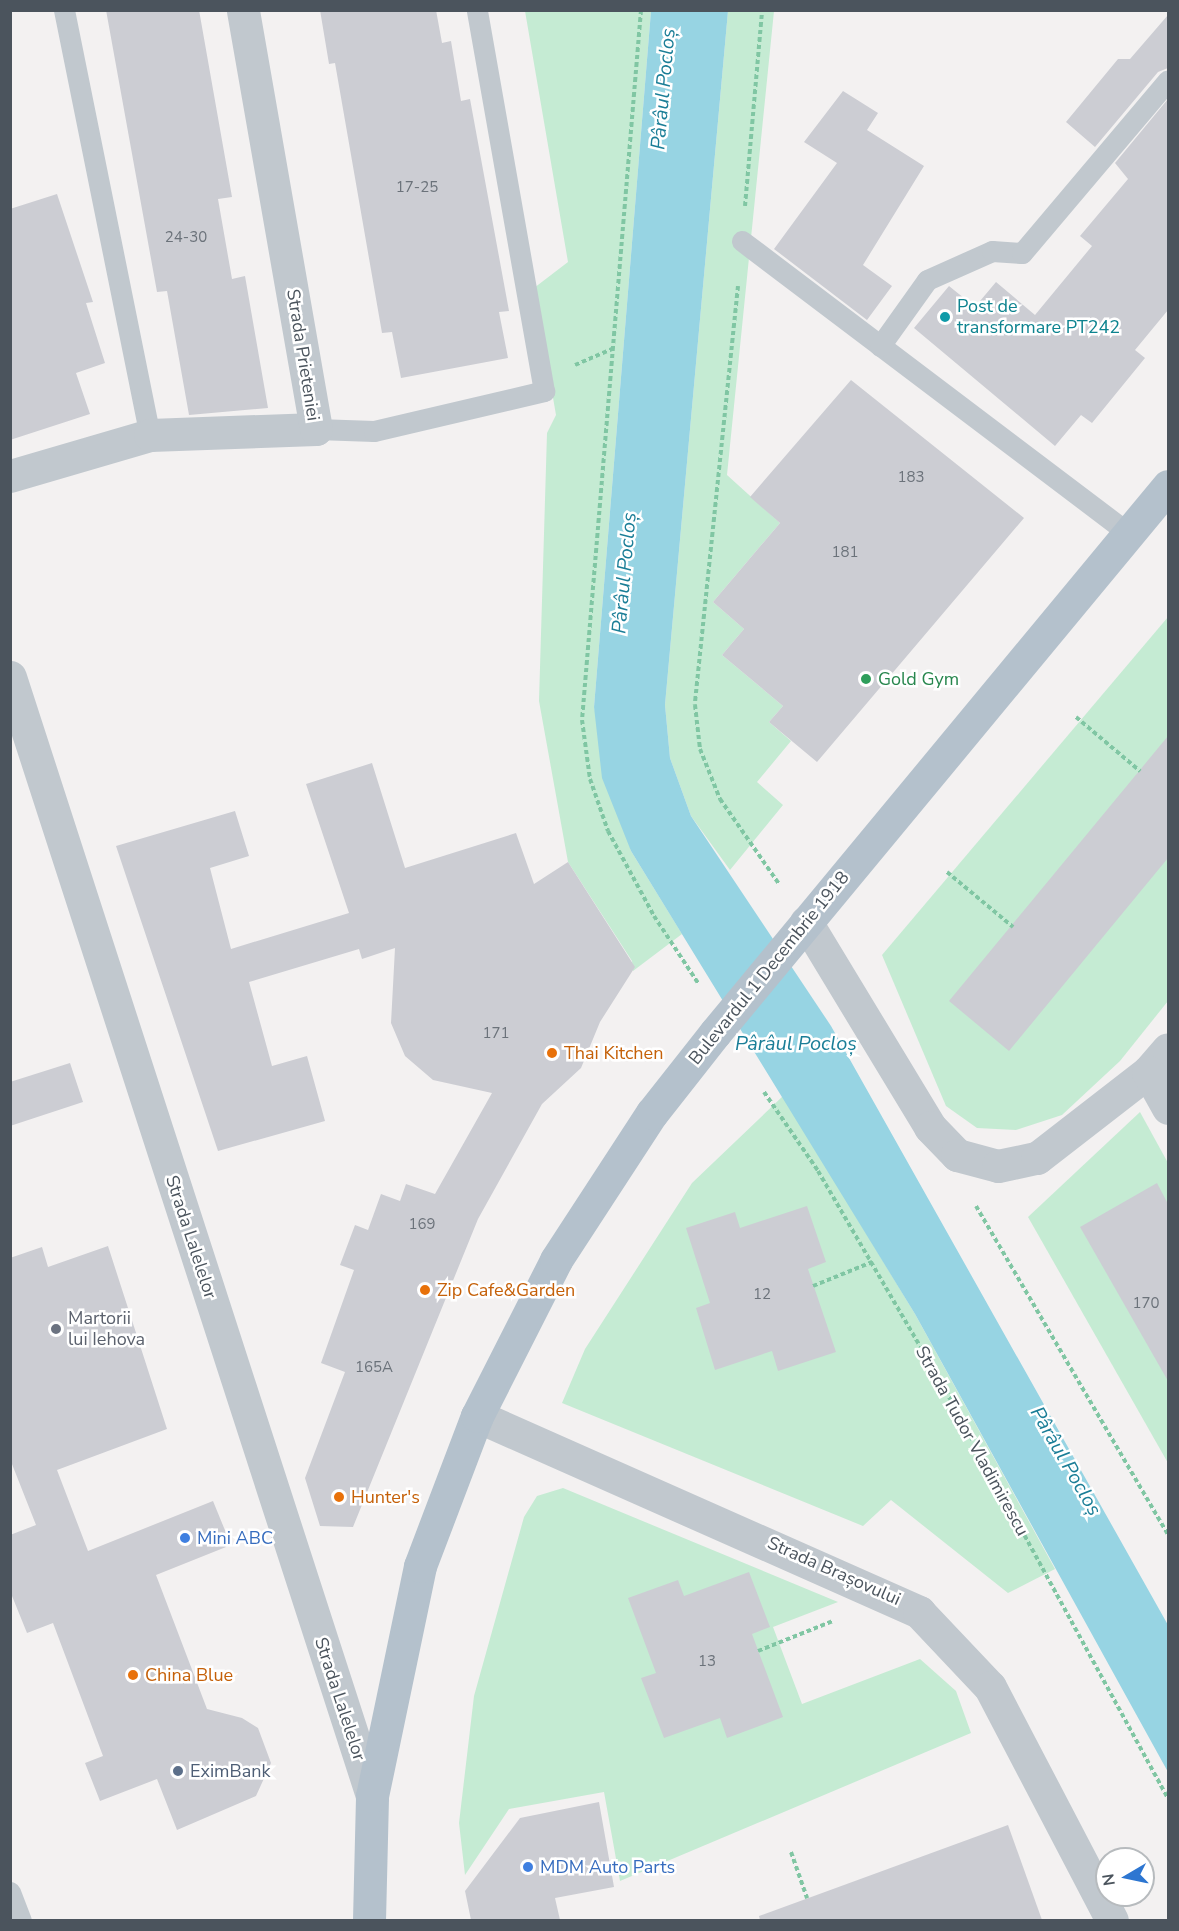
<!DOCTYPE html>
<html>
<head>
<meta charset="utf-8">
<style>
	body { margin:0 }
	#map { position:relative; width:1179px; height:1931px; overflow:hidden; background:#f3f1f1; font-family:"Nunito Sans",sans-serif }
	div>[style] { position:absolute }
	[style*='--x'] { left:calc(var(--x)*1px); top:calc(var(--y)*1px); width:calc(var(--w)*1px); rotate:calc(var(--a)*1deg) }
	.green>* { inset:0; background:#c5ebd3 }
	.water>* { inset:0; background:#97d4e3 }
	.building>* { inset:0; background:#cccdd3 }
	.path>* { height:4px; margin-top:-2px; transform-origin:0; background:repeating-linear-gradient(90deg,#80c6a3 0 4.5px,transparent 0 7.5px) }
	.service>* { height:21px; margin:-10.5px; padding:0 10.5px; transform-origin:10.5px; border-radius:10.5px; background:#c1c8ce }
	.minor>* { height:33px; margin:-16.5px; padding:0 16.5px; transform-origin:16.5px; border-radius:16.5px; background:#c1c8ce }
	.primary>* { height:33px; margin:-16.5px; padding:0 16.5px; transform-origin:16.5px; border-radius:16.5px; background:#b4c1cc }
	.dots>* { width:16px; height:16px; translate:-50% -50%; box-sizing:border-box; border:3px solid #fff; border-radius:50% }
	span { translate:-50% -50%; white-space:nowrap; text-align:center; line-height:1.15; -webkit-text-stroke:5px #fff; paint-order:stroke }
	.number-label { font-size:15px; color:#6b727a }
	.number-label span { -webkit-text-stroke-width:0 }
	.culture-label { font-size:18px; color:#0d838f }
	.left { translate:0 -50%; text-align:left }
	.street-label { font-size:18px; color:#4b545d }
	.leisure-label { font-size:18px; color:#27864d }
	.food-label { font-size:18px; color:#c56008 }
	.worship-label { font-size:18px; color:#5b616d }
	.shop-label { font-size:18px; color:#366cbe }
	.service-label { font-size:18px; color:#4e5e75 }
	.water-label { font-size:20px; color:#1b7e97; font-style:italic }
	.frame { position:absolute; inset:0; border:12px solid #4b545d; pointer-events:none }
	.north { position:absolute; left:1095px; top:1847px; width:60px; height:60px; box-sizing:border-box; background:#fff; border:2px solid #b7bbbe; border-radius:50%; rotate:261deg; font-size:16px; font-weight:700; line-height:24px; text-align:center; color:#4b545d }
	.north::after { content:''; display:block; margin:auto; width:21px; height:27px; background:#2d76d1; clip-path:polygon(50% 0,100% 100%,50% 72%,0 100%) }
</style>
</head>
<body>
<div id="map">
	<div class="green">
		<i style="clip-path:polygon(525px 11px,651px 11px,594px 707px,631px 851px,682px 934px,633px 971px,632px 961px,568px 862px,539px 701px,547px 433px,556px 415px,534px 288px,568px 262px)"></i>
		<i style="clip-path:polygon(728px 11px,774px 11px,727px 475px,780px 523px,713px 602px,744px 629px,722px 655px,783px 706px,769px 722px,791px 741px,757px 782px,783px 805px,730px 870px,691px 816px,670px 758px,665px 705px)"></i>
		<i style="clip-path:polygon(1168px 617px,1168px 1001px,1120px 1061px,1062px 1115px,1016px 1130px,977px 1128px,946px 1106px,882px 955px)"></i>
		<i style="clip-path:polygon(783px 1096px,915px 1314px,1055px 1569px,1008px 1593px,891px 1500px,863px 1526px,562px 1403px,585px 1349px,692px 1183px)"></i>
		<i style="clip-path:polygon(1140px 1112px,1168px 1163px,1168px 1463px,1028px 1217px)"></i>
		<i style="clip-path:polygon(563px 1488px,838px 1602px,773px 1627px,802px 1704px,920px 1659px,956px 1691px,971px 1733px,620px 1881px,604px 1792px,509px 1809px,465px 1875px,459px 1823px,474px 1696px,524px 1517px,537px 1496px)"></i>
	</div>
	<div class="water">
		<i style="clip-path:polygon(651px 11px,728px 11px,665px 705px,670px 758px,691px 816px,831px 1026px,1168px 1625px,1168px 1772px,915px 1314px,631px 851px,602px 778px,594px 707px)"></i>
	</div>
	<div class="building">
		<i style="clip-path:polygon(106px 10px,199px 10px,232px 197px,218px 199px,232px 279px,245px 276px,268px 408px,189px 415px,167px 291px,157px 292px)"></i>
		<i style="clip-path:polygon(320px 10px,436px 10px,442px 43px,451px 41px,461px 101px,470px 99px,509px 311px,499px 312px,508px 358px,401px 378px,392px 332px,382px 333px,335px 63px,329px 64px)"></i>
		<i style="clip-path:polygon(1168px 15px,1168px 68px,1158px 72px,1095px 147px,1066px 122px,1118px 59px,1130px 59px)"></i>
		<i style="clip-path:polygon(843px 91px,878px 113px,867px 130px,924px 166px,863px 265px,892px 286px,867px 320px,774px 249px,837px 163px,804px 142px)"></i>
		<i style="clip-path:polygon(1168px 99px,1168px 310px,1135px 350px,1145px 358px,1092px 423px,1081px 415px,1055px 446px,914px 328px,949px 286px,975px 307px,996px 282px,1035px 315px,1092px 246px,1080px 236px,1128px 179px,1115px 163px)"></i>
		<i style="clip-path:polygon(57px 194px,93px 302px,86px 303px,105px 363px,76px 373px,90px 414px,10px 440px,10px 209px)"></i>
		<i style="clip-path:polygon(851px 380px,1024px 518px,817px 762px,769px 722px,783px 706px,722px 655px,744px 629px,713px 602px,780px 523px,750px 497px)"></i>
		<i style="clip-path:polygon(1168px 736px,1168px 858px,1009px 1051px,949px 1001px)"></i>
		<i style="clip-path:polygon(372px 763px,405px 868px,516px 833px,534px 884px,568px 862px,635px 967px,600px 1022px,581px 1068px,542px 1104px,478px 1219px,353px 1527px,320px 1526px,305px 1478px,345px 1372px,321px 1363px,354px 1270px,340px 1265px,355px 1225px,368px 1230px,381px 1194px,400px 1201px,406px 1184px,435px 1194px,492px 1093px,433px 1080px,405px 1056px,391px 1023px,395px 948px,362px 959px,359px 949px,249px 982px,272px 1066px,307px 1056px,325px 1121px,218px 1151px,116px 846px,235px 811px,249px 856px,210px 868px,231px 949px,349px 913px,306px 784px)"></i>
		<i style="clip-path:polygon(70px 1063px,83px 1102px,10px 1126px,10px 1082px)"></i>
		<i style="clip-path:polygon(1157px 1183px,1168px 1204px,1168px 1381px,1080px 1227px)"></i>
		<i style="clip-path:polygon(807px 1206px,826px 1262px,808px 1269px,836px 1352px,778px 1371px,772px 1351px,715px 1370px,696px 1308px,710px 1303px,686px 1228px,735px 1212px,740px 1228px)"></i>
		<i style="clip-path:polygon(108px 1246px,167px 1429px,57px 1470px,88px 1551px,213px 1501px,231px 1545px,156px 1575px,207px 1709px,242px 1718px,258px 1728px,271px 1763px,256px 1796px,177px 1830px,157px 1779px,100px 1801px,85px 1763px,103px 1756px,53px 1623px,27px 1633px,10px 1591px,10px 1535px,36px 1525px,10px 1459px,10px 1258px,42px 1247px,48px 1267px)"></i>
		<i style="clip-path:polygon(749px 1572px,770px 1627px,752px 1634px,783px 1717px,727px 1738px,720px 1718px,664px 1738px,641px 1678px,656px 1673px,628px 1598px,678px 1580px,684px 1596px)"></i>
		<i style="clip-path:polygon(599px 1802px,614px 1887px,555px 1898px,560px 1920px,471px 1920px,465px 1891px,520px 1818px)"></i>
		<i style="clip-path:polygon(1008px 1825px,1042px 1920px,760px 1920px,759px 1916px)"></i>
	</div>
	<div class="path">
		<i style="--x:641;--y:10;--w:712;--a:94.75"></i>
		<i style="--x:582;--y:720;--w:60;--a:82.3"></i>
		<i style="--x:590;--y:779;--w:55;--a:70.9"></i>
		<i style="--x:608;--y:831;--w:97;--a:61.6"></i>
		<i style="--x:654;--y:916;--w:80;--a:56.7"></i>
		<i style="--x:745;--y:206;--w:197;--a:-85"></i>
		<i style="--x:738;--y:286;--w:421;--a:95.9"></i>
		<i style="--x:695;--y:705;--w:44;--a:83.5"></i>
		<i style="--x:700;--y:749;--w:54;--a:68.2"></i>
		<i style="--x:720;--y:799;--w:103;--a:55.2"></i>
		<i style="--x:575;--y:365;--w:40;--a:-23.4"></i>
		<i style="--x:1076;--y:717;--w:84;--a:40.2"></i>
		<i style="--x:947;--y:872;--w:86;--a:39.8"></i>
		<i style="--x:764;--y:1092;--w:96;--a:55.6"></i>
		<i style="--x:818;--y:1171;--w:246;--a:59.8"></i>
		<i style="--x:942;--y:1384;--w:472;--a:61.4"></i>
		<i style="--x:976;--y:1206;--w:380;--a:59.7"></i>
		<i style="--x:813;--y:1286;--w:64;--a:-22.1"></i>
		<i style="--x:758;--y:1651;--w:81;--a:-21.8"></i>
		<i style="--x:791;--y:1852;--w:49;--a:70.8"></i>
	</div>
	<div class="service">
		<i style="--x:64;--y:10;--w:434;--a:78.6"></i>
		<i style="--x:742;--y:241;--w:485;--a:37.1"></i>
		<i style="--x:880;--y:346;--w:81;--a:-54.5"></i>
		<i style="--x:927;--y:280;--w:71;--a:-24"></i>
		<i style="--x:992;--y:251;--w:30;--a:4"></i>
		<i style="--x:1022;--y:253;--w:226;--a:-49.8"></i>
		<i style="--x:316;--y:429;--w:58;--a:2"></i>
		<i style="--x:374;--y:431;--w:175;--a:-13.2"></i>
		<i style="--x:544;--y:391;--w:387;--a:-100"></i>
		<i style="--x:10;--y:1892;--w:30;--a:69"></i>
	</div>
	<div class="minor">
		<i style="--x:10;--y:476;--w:146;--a:-16.3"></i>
		<i style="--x:150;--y:435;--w:166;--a:-2.1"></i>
		<i style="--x:316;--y:429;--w:425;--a:-99.9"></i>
		<i style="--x:10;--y:677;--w:1176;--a:72.07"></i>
		<i style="--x:806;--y:922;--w:240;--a:58.8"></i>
		<i style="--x:930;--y:1127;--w:39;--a:46"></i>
		<i style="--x:957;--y:1155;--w:42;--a:15"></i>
		<i style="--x:998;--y:1166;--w:40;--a:-12"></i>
		<i style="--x:1037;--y:1158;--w:140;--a:-37.8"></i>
		<i style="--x:1148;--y:1072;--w:30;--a:-49"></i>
		<i style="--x:1148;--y:1072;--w:41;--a:60.9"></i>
		<i style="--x:477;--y:1416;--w:484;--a:23.9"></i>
		<i style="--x:919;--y:1612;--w:103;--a:46.6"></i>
		<i style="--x:990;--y:1687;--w:263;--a:62.4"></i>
	</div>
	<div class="primary">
		<i style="--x:369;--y:1920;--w:124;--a:-88.6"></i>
		<i style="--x:372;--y:1796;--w:235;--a:-78.2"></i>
		<i style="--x:420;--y:1566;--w:160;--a:-69.2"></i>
		<i style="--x:477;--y:1416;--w:175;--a:-63.1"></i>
		<i style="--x:556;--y:1260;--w:176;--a:-56.9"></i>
		<i style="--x:652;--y:1113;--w:102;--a:-51.8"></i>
		<i style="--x:715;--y:1033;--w:710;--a:-50.37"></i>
	</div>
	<div class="dots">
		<i style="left:945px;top:317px;background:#0f9aa8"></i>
		<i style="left:866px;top:679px;background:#2e9e5b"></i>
		<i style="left:552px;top:1053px;background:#e8710a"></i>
		<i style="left:425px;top:1290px;background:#e8710a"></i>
		<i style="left:56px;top:1329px;background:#6b7280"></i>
		<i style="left:339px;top:1497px;background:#e8710a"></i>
		<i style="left:185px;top:1538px;background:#3f7fe0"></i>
		<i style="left:133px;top:1675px;background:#e8710a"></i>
		<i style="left:178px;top:1771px;background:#5c6f8a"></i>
		<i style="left:528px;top:1867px;background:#3f7fe0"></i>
	</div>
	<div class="number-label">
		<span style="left:417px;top:188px">17-25</span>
		<span style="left:186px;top:238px">24-30</span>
		<span style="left:911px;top:478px">183</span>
		<span style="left:845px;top:553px">181</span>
		<span style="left:496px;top:1034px">171</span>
		<span style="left:422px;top:1225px">169</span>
		<span style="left:762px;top:1295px">12</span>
		<span style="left:1146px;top:1304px">170</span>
		<span style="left:374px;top:1368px">165A</span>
		<span style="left:707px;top:1662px">13</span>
	</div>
	<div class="culture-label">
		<span class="left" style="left:957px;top:317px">Post de<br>transformare PT242</span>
	</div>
	<div class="street-label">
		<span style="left:303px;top:355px;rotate:81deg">Strada Prieteniei</span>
		<span style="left:769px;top:968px;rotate:-51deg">Bulevardul 1 Decembrie 1918</span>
		<span style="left:191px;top:1237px;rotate:72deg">Strada Lalelelor</span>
		<span style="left:972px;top:1441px;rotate:61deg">Strada Tudor Vladimirescu</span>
		<span style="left:834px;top:1571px;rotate:24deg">Strada Brașovului</span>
		<span style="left:340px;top:1699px;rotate:72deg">Strada Lalelelor</span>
	</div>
	<div class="leisure-label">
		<span class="left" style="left:878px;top:679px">Gold Gym</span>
	</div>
	<div class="food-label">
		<span class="left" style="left:564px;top:1053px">Thai Kitchen</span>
		<span class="left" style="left:437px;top:1290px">Zip Cafe&amp;Garden</span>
		<span class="left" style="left:351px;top:1497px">Hunter's</span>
		<span class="left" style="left:145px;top:1675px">China Blue</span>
	</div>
	<div class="worship-label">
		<span class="left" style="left:68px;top:1329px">Martorii<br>lui Iehova</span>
	</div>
	<div class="shop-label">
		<span class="left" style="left:197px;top:1538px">Mini ABC</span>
		<span class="left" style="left:540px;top:1867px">MDM Auto Parts</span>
	</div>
	<div class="service-label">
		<span class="left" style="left:190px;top:1771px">EximBank</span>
	</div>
	<div class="water-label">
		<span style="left:663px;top:89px;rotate:-85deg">Pârâul Pocloș</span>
		<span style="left:624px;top:573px;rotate:-85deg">Pârâul Pocloș</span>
		<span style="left:796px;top:1043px">Pârâul Pocloș</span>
		<span style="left:1066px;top:1461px;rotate:60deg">Pârâul Pocloș</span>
	</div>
	<div class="frame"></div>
	<div class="north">N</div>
</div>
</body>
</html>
